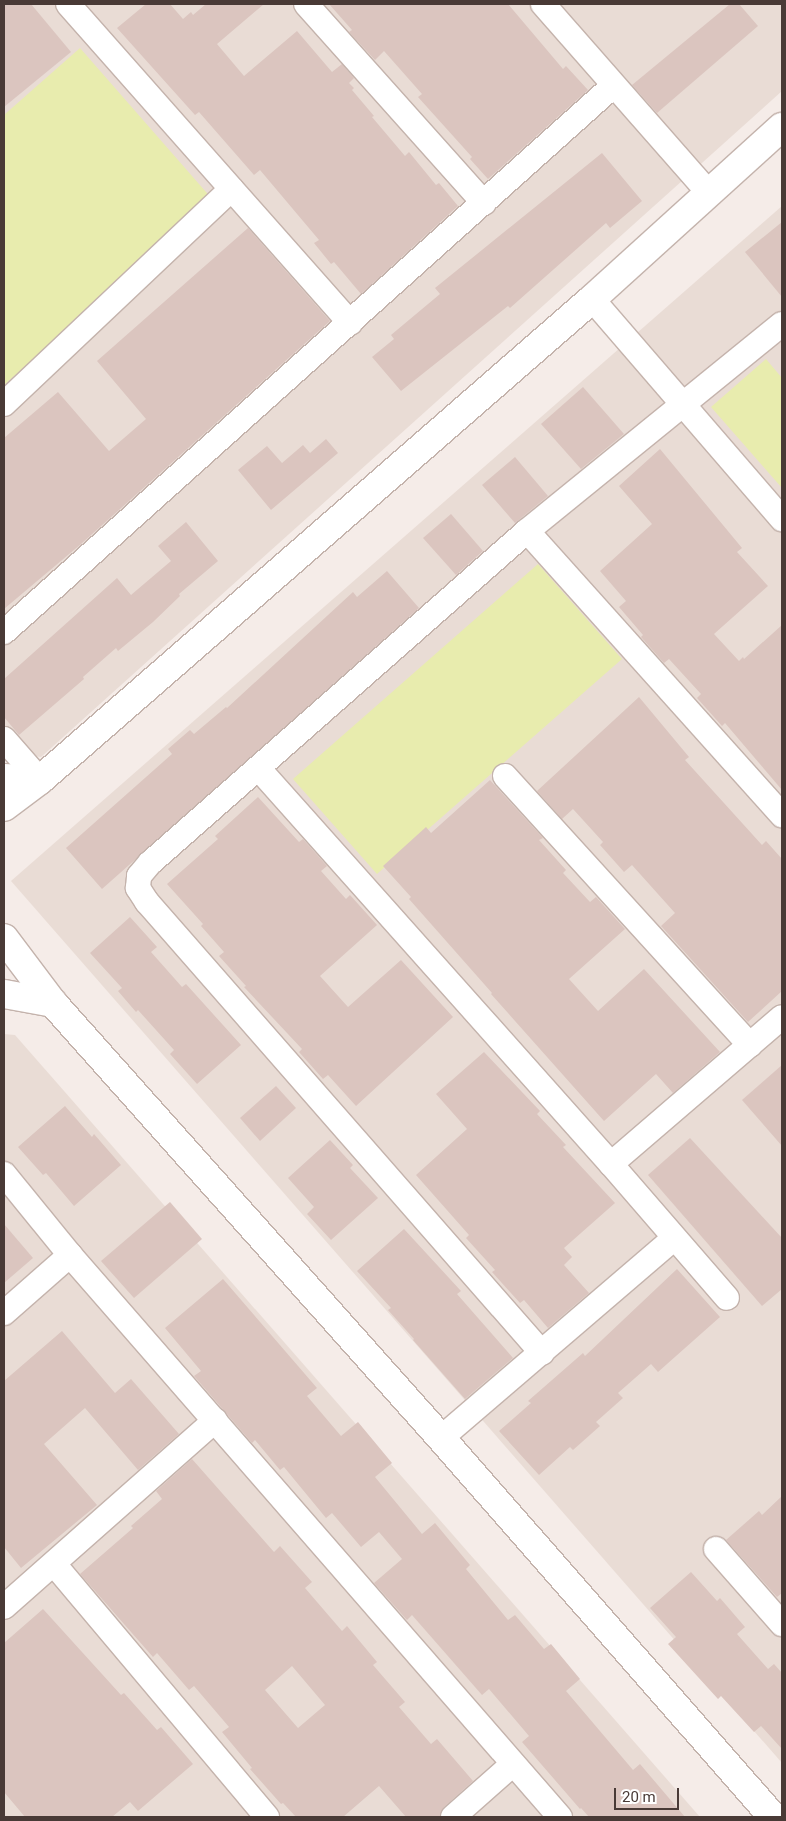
<!DOCTYPE html>
<html>
<head>
<meta charset="utf-8">
<style>
	body { margin:0 }
	#map { position:relative; width:786px; height:1821px; overflow:hidden; background:#f5ece8; font-family:Roboto,sans-serif }
	div>[style] { position:absolute }
	[style*='--x'] { left:calc(var(--x)*1px); top:calc(var(--y)*1px); width:calc(var(--w)*1px); rotate:calc(var(--a)*1deg) }
	.residential>* { inset:0; background:#e9dcd5 }
	.green>* { inset:0; background:#e8ecae }
	.building>* { inset:0; background:#dbc5bf }
	.roads { filter:drop-shadow(1px 0 #c4b3ac) drop-shadow(-1px 0 #c4b3ac) drop-shadow(0 1px #c4b3ac) drop-shadow(0 -1px #c4b3ac) }
	.minor>* { height:24px; margin:-12px; padding:0 12px; transform-origin:12px; border-radius:12px; background:#fff }
	.tertiary>* { height:28px; margin:-14px; padding:0 14px; transform-origin:14px; border-radius:14px; background:#fff }
	span { translate:-50% -50%; white-space:nowrap; text-align:center; line-height:1.15; -webkit-text-stroke:4px #fff; paint-order:stroke }
	.frame { position:absolute; inset:0; border:5px solid #493a36; pointer-events:none }
	.scale { position:absolute; left:614px; top:1788px; width:65px; height:22px; box-sizing:border-box; border:2px solid #493a36; border-top:0; padding-left:6px; font-size:15px; line-height:18px; white-space:nowrap; color:#493a36; -webkit-text-stroke:4px #fff; paint-order:stroke }
</style>
</head>
<body>
<div id="map">
	<div class="residential">
		<i style="clip-path:polygon(4px 4px,782px 4px,782px 91px,41px 757px,4px 752px)"></i>
		<i style="clip-path:polygon(782px 206px,782px 1763px,11px 881px)"></i>
		<i style="clip-path:polygon(4px 1034px,15px 1035px,700px 1817px,4px 1817px)"></i>
	</div>
	<div class="green">
		<i style="clip-path:polygon(80px 48px,213px 200px,4px 385px,4px 115px)"></i>
		<i style="clip-path:polygon(766px 359px,782px 378px,782px 488px,711px 407px)"></i>
		<i style="clip-path:polygon(538px 564px,622px 659px,377px 874px,293px 779px)"></i>
	</div>
	<div class="building">
		<i style="clip-path:polygon(4px 4px,31px 4px,71px 52px,4px 107px)"></i>
		<i style="clip-path:polygon(146px 4px,170px 4px,183px 19px,191px 12px,193px 15px,206px 4px,264px 4px,217px 44px,244px 76px,297px 31px,332px 72px,342px 64px,354px 78px,349px 83px,354px 88px,352px 90px,374px 116px,372px 117px,405px 156px,409px 152px,436px 185px,439px 183px,458px 206px,361px 294px,334px 262px,331px 264px,314px 243px,319px 240px,260px 170px,254px 175px,199px 112px,195px 115px,117px 28px)"></i>
		<i style="clip-path:polygon(329px 4px,508px 4px,563px 69px,566px 66px,588px 90px,488px 179px,470px 159px,472px 157px,418px 97px,422px 94px,384px 51px,375px 60px,349px 32px,352px 30px)"></i>
		<i style="clip-path:polygon(730px 4px,739px 4px,758px 26px,657px 113px,632px 85px)"></i>
		<i style="clip-path:polygon(602px 153px,642px 201px,610px 228px,606px 223px,510px 308px,508px 306px,401px 391px,372px 357px,394px 339px,391px 335px,440px 294px,435px 288px)"></i>
		<i style="clip-path:polygon(782px 222px,782px 297px,745px 252px)"></i>
		<i style="clip-path:polygon(248px 228px,330px 321px,81px 544px,4px 609px,4px 438px,58px 392px,109px 451px,146px 419px,97px 361px)"></i>
		<i style="clip-path:polygon(583px 387px,624px 434px,581px 469px,541px 424px)"></i>
		<i style="clip-path:polygon(326px 439px,338px 453px,271px 510px,238px 470px,267px 446px,282px 463px,303px 445px,310px 453px)"></i>
		<i style="clip-path:polygon(660px 449px,742px 548px,737px 552px,768px 586px,714px 634px,739px 661px,743px 657px,744px 659px,782px 625px,782px 790px,725px 723px,722px 726px,697px 698px,701px 694px,669px 659px,664px 663px,641px 637px,643px 635px,619px 607px,626px 601px,600px 571px,652px 524px,619px 486px)"></i>
		<i style="clip-path:polygon(515px 457px,548px 496px,515px 523px,482px 485px)"></i>
		<i style="clip-path:polygon(451px 514px,483px 551px,456px 575px,423px 538px)"></i>
		<i style="clip-path:polygon(186px 522px,218px 561px,179px 594px,180px 596px,153px 622px,118px 651px,116px 648px,83px 677px,84px 679px,19px 735px,4px 717px,4px 679px,117px 578px,131px 595px,171px 561px,158px 546px)"></i>
		<i style="clip-path:polygon(387px 571px,419px 608px,102px 889px,66px 848px,172px 754px,168px 749px,190px 730px,194px 734px,226px 707px,227px 708px,353px 592px,357px 597px)"></i>
		<i style="clip-path:polygon(639px 697px,689px 757px,685px 760px,762px 845px,766px 841px,782px 859px,782px 991px,748px 1022px,661px 926px,675px 913px,632px 865px,624px 872px,600px 845px,603px 842px,573px 809px,562px 819px,537px 791px)"></i>
		<i style="clip-path:polygon(490px 780px,543px 838px,539px 840px,566px 870px,563px 873px,590px 902px,596px 897px,625px 929px,569px 979px,598px 1011px,644px 969px,720px 1052px,673px 1093px,656px 1074px,604px 1121px,491px 994px,492px 993px,409px 899px,411px 897px,383px 866px,426px 827px,431px 833px)"></i>
		<i style="clip-path:polygon(258px 797px,299px 842px,303px 839px,327px 866px,321px 871px,346px 899px,350px 895px,377px 925px,320px 976px,348px 1007px,401px 960px,453px 1017px,356px 1106px,328px 1075px,323px 1079px,299px 1052px,302px 1049px,244px 987px,246px 986px,219px 956px,224px 952px,201px 926px,203px 924px,167px 884px,218px 839px,215px 836px)"></i>
		<i style="clip-path:polygon(130px 917px,157px 947px,151px 952px,182px 987px,186px 984px,241px 1045px,197px 1084px,170px 1054px,174px 1050px,138px 1010px,136px 1012px,118px 991px,122px 988px,90px 953px)"></i>
		<i style="clip-path:polygon(484px 1052px,540px 1111px,537px 1114px,566px 1145px,563px 1147px,615px 1203px,564px 1248px,572px 1257px,564px 1265px,589px 1293px,548px 1328px,524px 1300px,520px 1303px,492px 1272px,495px 1270px,466px 1238px,469px 1235px,416px 1175px,467px 1129px,436px 1094px)"></i>
		<i style="clip-path:polygon(782px 1065px,782px 1146px,742px 1100px)"></i>
		<i style="clip-path:polygon(276px 1086px,296px 1108px,260px 1141px,240px 1118px)"></i>
		<i style="clip-path:polygon(65px 1106px,92px 1137px,94px 1134px,121px 1165px,74px 1206px,46px 1173px,43px 1175px,18px 1147px)"></i>
		<i style="clip-path:polygon(690px 1138px,782px 1238px,782px 1289px,762px 1306px,648px 1175px)"></i>
		<i style="clip-path:polygon(330px 1140px,353px 1165px,350px 1168px,378px 1198px,331px 1240px,307px 1214px,314px 1207px,288px 1178px)"></i>
		<i style="clip-path:polygon(170px 1202px,202px 1239px,134px 1298px,101px 1261px)"></i>
		<i style="clip-path:polygon(4px 1224px,33px 1258px,4px 1283px)"></i>
		<i style="clip-path:polygon(404px 1229px,461px 1291px,457px 1294px,513px 1358px,465px 1399px,413px 1340px,414px 1339px,388px 1310px,391px 1308px,357px 1271px)"></i>
		<i style="clip-path:polygon(677px 1269px,720px 1317px,658px 1372px,651px 1364px,618px 1393px,623px 1398px,596px 1422px,600px 1426px,573px 1450px,570px 1447px,539px 1475px,499px 1431px,531px 1403px,528px 1401px,583px 1353px,585px 1356px)"></i>
		<i style="clip-path:polygon(223px 1279px,317px 1388px,307px 1396px,341px 1436px,358px 1422px,392px 1463px,375px 1477px,422px 1534px,435px 1523px,470px 1565px,466px 1569px,508px 1620px,515px 1615px,544px 1649px,551px 1644px,580px 1679px,566px 1691px,633px 1770px,640px 1764px,685px 1817px,589px 1817px,581px 1808px,580px 1809px,522px 1742px,529px 1736px,489px 1689px,482px 1695px,412px 1615px,407px 1620px,374px 1583px,402px 1559px,379px 1532px,361px 1547px,332px 1513px,326px 1518px,284px 1467px,280px 1470px,255px 1440px,252px 1443px,194px 1376px,201px 1371px,165px 1328px)"></i>
		<i style="clip-path:polygon(62px 1331px,115px 1393px,131px 1379px,179px 1434px,138px 1470px,85px 1408px,44px 1444px,97px 1505px,21px 1568px,4px 1547px,4px 1381px)"></i>
		<i style="clip-path:polygon(evenodd,192px 1459px,274px 1552px,280px 1546px,312px 1582px,305px 1588px,342px 1631px,347px 1626px,377px 1662px,373px 1665px,405px 1702px,399px 1707px,431px 1744px,437px 1739px,473px 1781px,444px 1807px,440px 1817px,406px 1817px,379px 1786px,343px 1817px,296px 1817px,283px 1803px,281px 1804px,250px 1769px,252px 1768px,222px 1732px,229px 1727px,194px 1686px,189px 1690px,157px 1653px,153px 1657px,80px 1574px,133px 1528px,131px 1526px,162px 1499px,156px 1491px,192px 1459px,292px 1666px,325px 1705px,298px 1728px,265px 1690px,292px 1666px)"></i>
		<i style="clip-path:polygon(782px 1496px,782px 1593px,777px 1597px,726px 1540px,759px 1511px,762px 1515px)"></i>
		<i style="clip-path:polygon(691px 1572px,717px 1601px,720px 1598px,745px 1627px,737px 1634px,768px 1669px,774px 1664px,782px 1673px,782px 1749px,761px 1726px,754px 1732px,721px 1696px,718px 1699px,668px 1644px,676px 1637px,650px 1608px)"></i>
		<i style="clip-path:polygon(43px 1609px,121px 1695px,124px 1693px,157px 1730px,161px 1727px,193px 1764px,138px 1811px,130px 1802px,112px 1817px,25px 1817px,4px 1792px,4px 1643px)"></i>
	</div>
	<div class="roads">
		<div class="minor">
			<i style="--x:68;--y:4;--w:426;--a:48.5"></i>
			<i style="--x:306;--y:4;--w:267;--a:48.2"></i>
			<i style="--x:543;--y:4;--w:250;--a:48.7"></i>
			<i style="--x:592;--y:299;--w:291;--a:49.2"></i>
			<i style="--x:4;--y:404;--w:313;--a:-43.4"></i>
			<i style="--x:527;--y:531;--w:382;--a:48.1"></i>
			<i style="--x:4;--y:632;--w:818;--a:-41.88"></i>
			<i style="--x:4;--y:739;--w:55;--a:48.7"></i>
			<i style="--x:259;--y:769;--w:529;--a:48.29"></i>
			<i style="--x:611;--y:1164;--w:177;--a:49.1"></i>
			<i style="--x:505;--y:776;--w:364;--a:47.7"></i>
			<i style="--x:611;--y:1164;--w:225;--a:-40.7"></i>
			<i style="--x:4;--y:1174;--w:104;--a:50.8"></i>
			<i style="--x:70;--y:1255;--w:746;--a:48.92"></i>
			<i style="--x:4;--y:1313;--w:88;--a:-41.3"></i>
			<i style="--x:542;--y:1353;--w:600;--a:-131.21"></i>
			<i style="--x:147;--y:902;--w:17;--a:-123"></i>
			<i style="--x:138;--y:888;--w:12;--a:-85"></i>
			<i style="--x:139;--y:876;--w:17;--a:-50"></i>
			<i style="--x:150;--y:863;--w:502;--a:-41.37"></i>
			<i style="--x:527;--y:531;--w:328;--a:-39.1"></i>
			<i style="--x:441;--y:1438;--w:307;--a:-40.6"></i>
			<i style="--x:716;--y:1549;--w:100;--a:48.7"></i>
			<i style="--x:54;--y:1564;--w:331;--a:49.9"></i>
			<i style="--x:4;--y:1607;--w:282;--a:-41.5"></i>
			<i style="--x:453;--y:1817;--w:80;--a:-41.5"></i>
		</div>
		<div class="tertiary">
			<i style="--x:4;--y:778;--w:36;--a:3"></i>
			<i style="--x:4;--y:807;--w:45;--a:-36.9"></i>
			<i style="--x:40;--y:780;--w:732;--a:-41.07"></i>
			<i style="--x:592;--y:299;--w:256;--a:-42.2"></i>
			<i style="--x:4;--y:938;--w:81;--a:53"></i>
			<i style="--x:53;--y:1003;--w:583;--a:48.27"></i>
			<i style="--x:441;--y:1438;--w:504;--a:48.78"></i>
			<i style="--x:4;--y:994;--w:50;--a:10.4"></i>
		</div>
	</div>
	<div class="frame"></div>
	<div class="scale">20 m</div>
</div>
</body>
</html>
